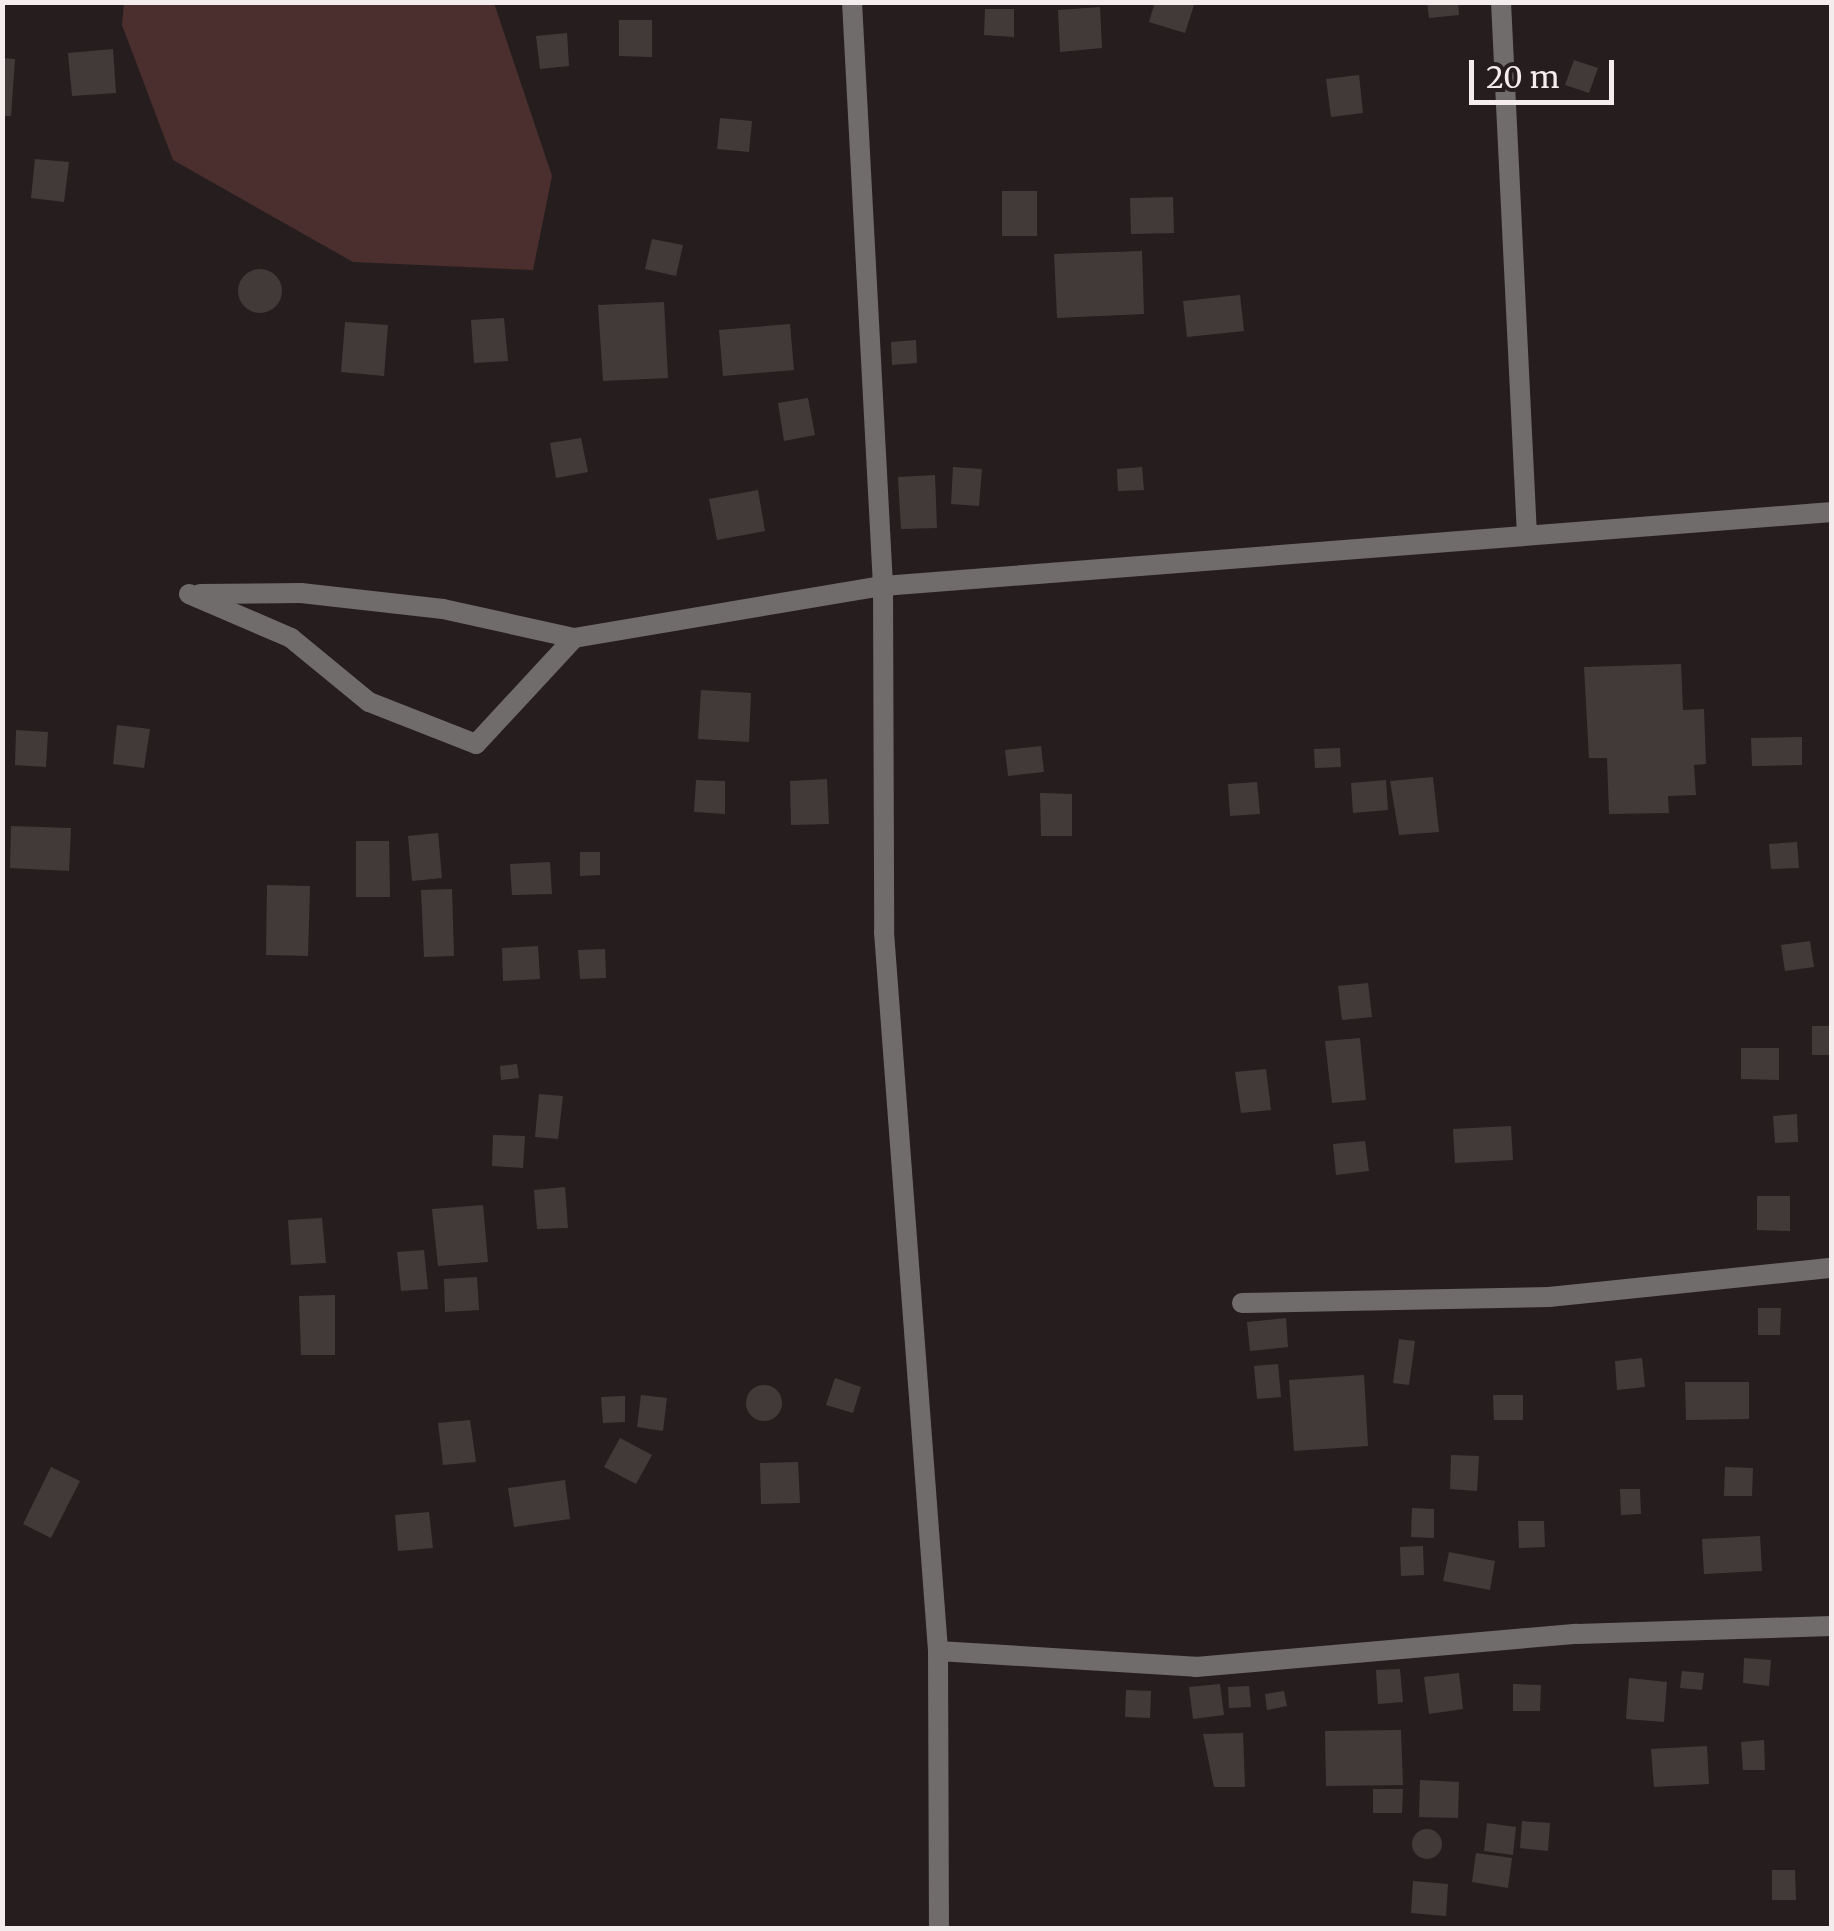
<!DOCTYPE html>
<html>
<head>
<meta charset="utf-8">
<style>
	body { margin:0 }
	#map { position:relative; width:1834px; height:1931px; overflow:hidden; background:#261e1e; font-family:Merriweather,serif }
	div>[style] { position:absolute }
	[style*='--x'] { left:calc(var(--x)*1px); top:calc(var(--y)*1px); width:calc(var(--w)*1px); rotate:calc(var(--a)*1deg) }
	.green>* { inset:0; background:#4b2e2e }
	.building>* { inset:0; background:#423a39 }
	.round { border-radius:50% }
	.street>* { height:20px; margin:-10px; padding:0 10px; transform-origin:10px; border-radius:10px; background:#706c6c }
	span { translate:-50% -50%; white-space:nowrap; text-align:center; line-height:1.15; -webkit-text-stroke:9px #261e1e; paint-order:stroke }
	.frame { position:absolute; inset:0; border:5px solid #f3eded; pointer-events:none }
	.scale { position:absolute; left:1469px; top:60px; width:145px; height:45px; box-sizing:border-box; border:5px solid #f3eded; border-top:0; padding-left:12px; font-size:30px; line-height:35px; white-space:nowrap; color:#f3eded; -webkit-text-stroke:8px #261e1e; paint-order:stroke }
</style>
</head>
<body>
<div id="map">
	<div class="green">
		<i style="clip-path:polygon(124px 3px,494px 3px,552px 176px,533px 270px,353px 262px,173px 160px,122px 25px)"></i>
	</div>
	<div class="building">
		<i style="clip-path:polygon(1155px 2px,1195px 2px,1185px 33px,1149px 22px)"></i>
		<i style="clip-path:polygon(1427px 2px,1458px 2px,1459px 15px,1429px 18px)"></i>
		<i style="clip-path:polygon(1100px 7px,1102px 48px,1060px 52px,1058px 10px)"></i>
		<i style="clip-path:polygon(985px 9px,1014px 9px,1014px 37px,984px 35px)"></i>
		<i style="clip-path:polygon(619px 20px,652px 20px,652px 57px,619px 56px)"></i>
		<i style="clip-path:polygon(567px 33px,569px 66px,540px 69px,536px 36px)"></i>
		<i style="clip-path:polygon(113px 49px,116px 93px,72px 96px,68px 53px)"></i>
		<i style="clip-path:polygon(2px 58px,15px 59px,11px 116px,2px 116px)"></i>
		<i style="clip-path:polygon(1574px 60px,1598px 68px,1589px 93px,1565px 85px)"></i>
		<i style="clip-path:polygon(1359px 75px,1363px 113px,1331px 117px,1326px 79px)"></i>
		<i style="clip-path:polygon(720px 118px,752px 121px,749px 152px,717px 149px)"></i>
		<i style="clip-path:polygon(35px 159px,69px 162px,64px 202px,31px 198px)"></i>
		<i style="clip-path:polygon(1002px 191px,1037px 191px,1037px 236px,1002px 236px)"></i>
		<i style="clip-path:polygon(1173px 197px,1174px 233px,1131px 234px,1130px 198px)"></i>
		<i style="clip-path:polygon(652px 239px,683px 245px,676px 276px,645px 269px)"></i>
		<i style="clip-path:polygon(1142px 251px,1144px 314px,1057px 318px,1054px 254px)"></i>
		<i class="round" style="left:238px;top:269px;width:44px;height:44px"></i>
		<i style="clip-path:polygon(1240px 295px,1244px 331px,1187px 337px,1183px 301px)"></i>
		<i style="clip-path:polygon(664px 302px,668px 378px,603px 381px,598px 305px)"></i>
		<i style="clip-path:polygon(504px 318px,508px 361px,474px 363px,471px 320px)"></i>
		<i style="clip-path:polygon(345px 322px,388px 325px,384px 376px,341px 372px)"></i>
		<i style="clip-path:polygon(790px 324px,794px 370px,723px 376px,719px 330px)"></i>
		<i style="clip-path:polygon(916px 340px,917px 363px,892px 365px,891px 342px)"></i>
		<i style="clip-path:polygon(808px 398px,815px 435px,784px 441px,778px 403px)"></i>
		<i style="clip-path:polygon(581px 438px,588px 472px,556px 478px,550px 443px)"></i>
		<i style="clip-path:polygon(953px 467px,982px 469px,979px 506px,951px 504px)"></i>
		<i style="clip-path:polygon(1142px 467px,1144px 490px,1118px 491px,1117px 469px)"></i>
		<i style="clip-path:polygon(935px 475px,937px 528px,901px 529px,898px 477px)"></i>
		<i style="clip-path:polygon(758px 490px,765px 531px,717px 540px,709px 499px)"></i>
		<i style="clip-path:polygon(1681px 664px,1683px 710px,1704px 709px,1706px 764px,1694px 765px,1696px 795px,1668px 796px,1669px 813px,1609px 814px,1607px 758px,1589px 758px,1584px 667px)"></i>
		<i style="clip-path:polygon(701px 690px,751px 693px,749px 742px,698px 739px)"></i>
		<i style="clip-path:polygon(117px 725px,150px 729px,144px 768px,113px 764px)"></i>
		<i style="clip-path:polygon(16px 730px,48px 732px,46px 767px,15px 765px)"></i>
		<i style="clip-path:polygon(1802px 737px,1802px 765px,1752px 766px,1751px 738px)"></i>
		<i style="clip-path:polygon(1041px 746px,1044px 772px,1008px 776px,1005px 750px)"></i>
		<i style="clip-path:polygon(1340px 748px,1341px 767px,1315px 768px,1314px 749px)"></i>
		<i style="clip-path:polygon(1433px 777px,1439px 832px,1399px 835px,1390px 781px)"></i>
		<i style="clip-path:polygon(827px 779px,829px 824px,791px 825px,790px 781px)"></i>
		<i style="clip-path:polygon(696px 780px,725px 781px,725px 814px,694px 812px)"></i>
		<i style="clip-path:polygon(1386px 780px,1388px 810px,1353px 813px,1351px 783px)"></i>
		<i style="clip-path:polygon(1257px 782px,1260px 814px,1230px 816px,1228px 784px)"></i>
		<i style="clip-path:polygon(1040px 793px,1072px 794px,1072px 836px,1041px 836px)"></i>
		<i style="clip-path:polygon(11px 826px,71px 828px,69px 871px,10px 868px)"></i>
		<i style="clip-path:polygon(438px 833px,442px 878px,412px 881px,408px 836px)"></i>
		<i style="clip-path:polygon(356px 841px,389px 841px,390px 897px,356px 897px)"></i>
		<i style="clip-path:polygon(1797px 842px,1799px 868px,1771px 869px,1769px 844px)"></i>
		<i style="clip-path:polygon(580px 852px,600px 852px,600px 875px,580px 876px)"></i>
		<i style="clip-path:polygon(550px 862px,552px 894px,512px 895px,510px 864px)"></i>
		<i style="clip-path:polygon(267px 885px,310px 886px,308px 956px,266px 955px)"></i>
		<i style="clip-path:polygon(452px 889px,454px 956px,424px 957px,421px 890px)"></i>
		<i style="clip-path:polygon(1810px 941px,1814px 967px,1785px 971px,1781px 945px)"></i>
		<i style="clip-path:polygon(538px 946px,540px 979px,503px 981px,502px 948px)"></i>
		<i style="clip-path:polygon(605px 949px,606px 978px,580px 979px,578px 950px)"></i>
		<i style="clip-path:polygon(1368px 983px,1372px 1017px,1342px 1020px,1338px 986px)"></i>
		<i style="clip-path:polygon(1812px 1026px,1832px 1026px,1832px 1055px,1812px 1055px)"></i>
		<i style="clip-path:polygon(1360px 1038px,1366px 1100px,1332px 1103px,1325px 1041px)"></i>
		<i style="clip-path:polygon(1741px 1048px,1779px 1048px,1779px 1080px,1741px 1079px)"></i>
		<i style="clip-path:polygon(517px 1064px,519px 1078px,501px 1080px,500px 1066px)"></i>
		<i style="clip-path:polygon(1266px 1069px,1271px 1110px,1241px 1113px,1235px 1072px)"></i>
		<i style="clip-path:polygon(539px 1094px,563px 1096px,558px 1139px,535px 1137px)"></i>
		<i style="clip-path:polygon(1797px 1114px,1798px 1142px,1775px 1143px,1773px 1116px)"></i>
		<i style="clip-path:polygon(1511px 1126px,1513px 1160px,1455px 1163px,1453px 1129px)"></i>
		<i style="clip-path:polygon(493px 1135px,525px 1136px,523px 1168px,492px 1166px)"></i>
		<i style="clip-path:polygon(1365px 1141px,1369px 1171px,1336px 1175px,1333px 1144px)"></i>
		<i style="clip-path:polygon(565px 1187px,568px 1228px,537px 1229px,534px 1190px)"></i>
		<i style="clip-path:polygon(1757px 1196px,1790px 1196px,1790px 1231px,1757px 1230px)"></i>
		<i style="clip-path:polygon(483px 1205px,488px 1262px,438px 1266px,432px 1209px)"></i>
		<i style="clip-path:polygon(322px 1218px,326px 1263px,291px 1265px,288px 1220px)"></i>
		<i style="clip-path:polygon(424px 1250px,428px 1289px,401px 1291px,397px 1252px)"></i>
		<i style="clip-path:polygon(477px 1277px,479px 1310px,445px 1312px,444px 1279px)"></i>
		<i style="clip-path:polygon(335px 1295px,335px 1355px,301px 1355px,299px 1296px)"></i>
		<i style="clip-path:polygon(1758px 1308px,1781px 1308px,1780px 1335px,1758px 1335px)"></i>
		<i style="clip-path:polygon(1286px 1318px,1288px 1347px,1250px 1351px,1247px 1322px)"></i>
		<i style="clip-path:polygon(1399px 1339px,1415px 1341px,1409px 1385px,1393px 1383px)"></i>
		<i style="clip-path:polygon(1642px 1358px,1645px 1387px,1617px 1390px,1615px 1361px)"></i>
		<i style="clip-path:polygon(1278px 1364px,1281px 1397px,1257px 1399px,1254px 1366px)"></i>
		<i style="clip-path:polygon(1364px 1375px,1368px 1446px,1294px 1451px,1289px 1380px)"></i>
		<i style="clip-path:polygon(835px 1378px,861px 1387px,853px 1413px,826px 1405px)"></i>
		<i style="clip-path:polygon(1685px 1382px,1749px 1382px,1749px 1419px,1686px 1420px)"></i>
		<i class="round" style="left:746px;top:1385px;width:36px;height:36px"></i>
		<i style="clip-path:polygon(641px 1395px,667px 1398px,663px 1431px,637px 1427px)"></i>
		<i style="clip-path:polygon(1493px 1395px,1523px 1395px,1523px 1420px,1494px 1420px)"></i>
		<i style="clip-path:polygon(625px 1396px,625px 1422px,603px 1423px,601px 1397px)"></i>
		<i style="clip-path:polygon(470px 1420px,476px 1462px,443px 1465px,438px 1423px)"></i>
		<i style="clip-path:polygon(620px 1438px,652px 1455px,636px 1484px,604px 1467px)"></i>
		<i style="clip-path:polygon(1451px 1455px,1479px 1456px,1477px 1491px,1450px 1489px)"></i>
		<i style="clip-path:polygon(798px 1462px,800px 1503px,761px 1504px,760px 1463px)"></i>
		<i style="clip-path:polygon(51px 1467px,80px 1481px,51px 1538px,23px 1524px)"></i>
		<i style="clip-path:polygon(1725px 1467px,1753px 1468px,1752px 1496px,1724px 1496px)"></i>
		<i style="clip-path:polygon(565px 1480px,570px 1519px,514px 1527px,508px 1488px)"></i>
		<i style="clip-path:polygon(1620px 1489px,1640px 1489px,1641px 1514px,1621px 1515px)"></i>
		<i style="clip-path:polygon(1412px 1508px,1434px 1509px,1434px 1538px,1411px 1537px)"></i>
		<i style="clip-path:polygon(429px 1512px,433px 1548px,398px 1551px,395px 1515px)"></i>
		<i style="clip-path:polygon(1518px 1521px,1544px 1521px,1545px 1547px,1519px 1548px)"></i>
		<i style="clip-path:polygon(1760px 1536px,1762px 1571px,1704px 1574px,1702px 1539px)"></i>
		<i style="clip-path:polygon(1423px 1546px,1424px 1575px,1401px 1576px,1400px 1547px)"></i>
		<i style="clip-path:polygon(1449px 1552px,1495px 1561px,1490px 1590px,1443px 1581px)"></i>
		<i style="clip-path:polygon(1744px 1658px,1771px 1660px,1769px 1686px,1743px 1683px)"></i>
		<i style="clip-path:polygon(1400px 1669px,1403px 1702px,1378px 1704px,1376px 1670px)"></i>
		<i style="clip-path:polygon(1682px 1671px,1704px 1673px,1702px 1690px,1680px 1688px)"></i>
		<i style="clip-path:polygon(1459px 1673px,1463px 1709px,1429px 1714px,1424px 1677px)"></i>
		<i style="clip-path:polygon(1629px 1678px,1667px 1682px,1664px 1722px,1626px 1719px)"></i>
		<i style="clip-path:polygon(1220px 1684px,1224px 1715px,1193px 1719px,1189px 1687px)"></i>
		<i style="clip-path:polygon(1513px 1684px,1541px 1685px,1540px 1711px,1513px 1711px)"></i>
		<i style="clip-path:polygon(1249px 1686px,1251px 1707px,1229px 1708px,1228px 1687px)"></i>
		<i style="clip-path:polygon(1126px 1690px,1151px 1691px,1150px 1718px,1125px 1717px)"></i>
		<i style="clip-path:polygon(1284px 1691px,1287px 1706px,1267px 1710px,1265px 1694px)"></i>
		<i style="clip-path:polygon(1401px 1730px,1403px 1785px,1326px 1786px,1325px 1731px)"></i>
		<i style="clip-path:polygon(1243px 1733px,1245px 1787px,1214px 1787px,1203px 1734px)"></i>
		<i style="clip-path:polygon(1764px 1740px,1765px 1770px,1743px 1770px,1741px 1742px)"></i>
		<i style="clip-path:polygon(1707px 1746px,1709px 1784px,1654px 1787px,1651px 1749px)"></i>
		<i style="clip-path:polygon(1420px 1780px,1459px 1782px,1458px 1818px,1419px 1817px)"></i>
		<i style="clip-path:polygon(1373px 1789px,1403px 1789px,1402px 1813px,1373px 1813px)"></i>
		<i style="clip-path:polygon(1522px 1821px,1550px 1823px,1548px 1851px,1520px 1848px)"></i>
		<i style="clip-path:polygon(1487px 1823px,1516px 1827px,1513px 1855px,1484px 1851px)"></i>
		<i class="round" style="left:1412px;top:1829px;width:30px;height:30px"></i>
		<i style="clip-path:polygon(1476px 1853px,1512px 1858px,1508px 1888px,1472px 1882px)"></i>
		<i style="clip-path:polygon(1772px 1870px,1795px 1870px,1796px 1900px,1772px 1900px)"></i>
		<i style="clip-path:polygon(1413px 1881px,1448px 1884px,1446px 1916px,1411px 1913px)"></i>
	</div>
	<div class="street">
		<i style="--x:852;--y:2;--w:585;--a:86.96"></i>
		<i style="--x:883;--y:586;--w:346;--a:89.8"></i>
		<i style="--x:884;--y:932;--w:721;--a:85.7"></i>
		<i style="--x:938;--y:1651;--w:277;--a:89.8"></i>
		<i style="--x:1501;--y:2;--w:534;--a:87.21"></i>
		<i style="--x:189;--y:594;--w:111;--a:23.3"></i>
		<i style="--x:291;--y:638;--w:101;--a:39.4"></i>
		<i style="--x:369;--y:702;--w:115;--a:21.4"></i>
		<i style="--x:476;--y:744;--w:144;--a:-47.2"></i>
		<i style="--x:574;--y:638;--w:313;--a:-9.6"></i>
		<i style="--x:883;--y:586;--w:952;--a:-4.46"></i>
		<i style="--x:200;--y:594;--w:101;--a:-0.6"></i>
		<i style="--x:301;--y:593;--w:143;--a:6.4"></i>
		<i style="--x:443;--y:609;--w:134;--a:12.5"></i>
		<i style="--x:1242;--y:1303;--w:307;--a:-1.1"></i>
		<i style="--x:1549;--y:1297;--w:284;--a:-5.9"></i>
		<i style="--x:938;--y:1651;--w:258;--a:3.5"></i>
		<i style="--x:1196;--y:1667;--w:382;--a:-5"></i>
		<i style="--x:1577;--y:1634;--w:255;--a:-1.8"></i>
	</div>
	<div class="frame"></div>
	<div class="scale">20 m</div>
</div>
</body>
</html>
